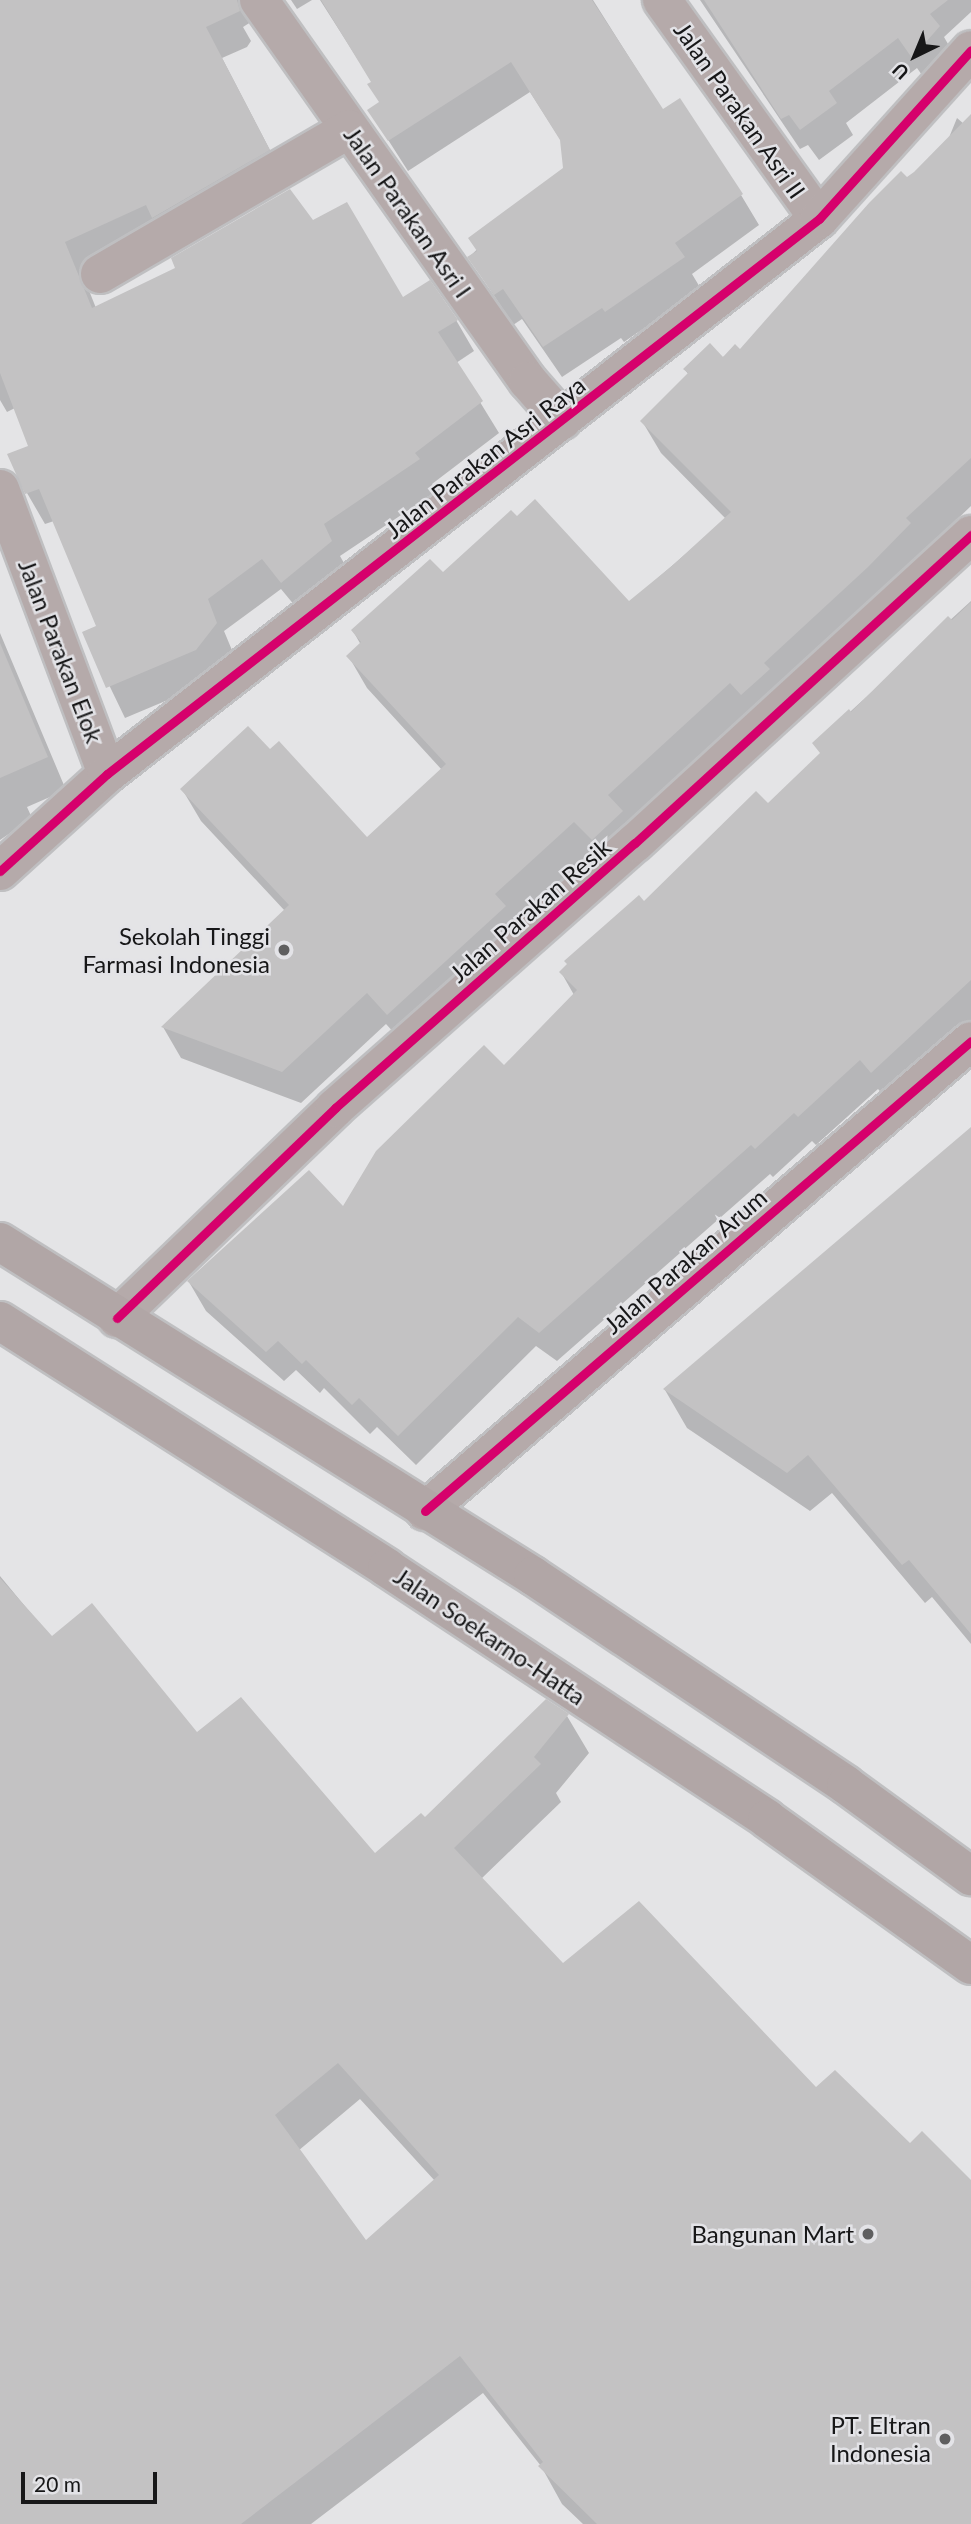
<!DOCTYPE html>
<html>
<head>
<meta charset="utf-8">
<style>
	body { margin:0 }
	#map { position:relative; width:971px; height:2524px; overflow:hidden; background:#e4e4e6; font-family:Lato,sans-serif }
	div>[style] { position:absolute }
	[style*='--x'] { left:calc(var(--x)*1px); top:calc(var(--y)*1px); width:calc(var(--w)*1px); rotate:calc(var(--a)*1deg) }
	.shadow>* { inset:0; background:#0003 }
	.building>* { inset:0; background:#c3c2c3 }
	.roads { filter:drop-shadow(2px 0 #bfbfc1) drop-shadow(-2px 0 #bfbfc1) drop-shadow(0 2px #bfbfc1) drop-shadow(0 -2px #bfbfc1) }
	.street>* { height:38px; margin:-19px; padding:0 19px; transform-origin:19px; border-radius:19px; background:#b5aaaa }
	.highway>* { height:38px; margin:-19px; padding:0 19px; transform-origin:19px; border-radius:19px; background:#b1a6a6 }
	.cycleway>* { height:9px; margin:-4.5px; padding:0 4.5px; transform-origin:4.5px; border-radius:4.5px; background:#d6006c }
	.dots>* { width:19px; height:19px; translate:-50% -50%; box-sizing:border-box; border:4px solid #e3e3e7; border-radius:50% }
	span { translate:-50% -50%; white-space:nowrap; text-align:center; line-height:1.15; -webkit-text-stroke:5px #e3e3e7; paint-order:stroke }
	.street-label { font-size:24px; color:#171718 }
	.poi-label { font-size:24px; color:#171718 }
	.right { translate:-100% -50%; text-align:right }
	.north { position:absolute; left:880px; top:21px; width:70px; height:70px; -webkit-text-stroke:5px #e3e3e7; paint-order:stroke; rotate:223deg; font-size:19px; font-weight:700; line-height:28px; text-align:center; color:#171718 }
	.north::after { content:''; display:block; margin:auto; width:24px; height:32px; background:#171718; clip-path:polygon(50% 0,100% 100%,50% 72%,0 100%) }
	.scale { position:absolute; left:21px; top:2472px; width:136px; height:32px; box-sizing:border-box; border:4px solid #171718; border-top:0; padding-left:9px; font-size:21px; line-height:24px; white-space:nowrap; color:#171718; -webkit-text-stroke:5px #e3e3e7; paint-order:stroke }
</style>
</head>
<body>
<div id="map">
	<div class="shadow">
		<i style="clip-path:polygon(0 0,285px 0,243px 27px,251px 41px,247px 47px,222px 58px,286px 181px,82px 273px,96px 308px,312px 222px,402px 299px,456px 320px,474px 351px,456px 363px,499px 433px,432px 484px,437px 491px,340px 556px,349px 572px,300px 612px,281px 589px,224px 631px,234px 655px,213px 681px,125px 718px,84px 633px,99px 627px,54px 521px,45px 524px,27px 493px,30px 447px,15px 408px,7px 412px,0 400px)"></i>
		<i style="clip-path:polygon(291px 0,312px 0,297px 9px)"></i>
		<i style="clip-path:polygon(320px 0,593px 0,663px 111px,741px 195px,759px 225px,692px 274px,701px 289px,624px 342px,621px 338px,562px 377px,522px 319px,513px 325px,469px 257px,564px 168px,562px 142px,530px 92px,408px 171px,369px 110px,381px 103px,373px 83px)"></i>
		<i style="clip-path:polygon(700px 0,971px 0,971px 12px,944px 37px,956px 58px,931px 88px,917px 68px,846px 123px,853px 135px,819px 160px,808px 145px,800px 149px)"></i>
		<i style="clip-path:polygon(957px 118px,971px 130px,971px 506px,925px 550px,928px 556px,611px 870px,593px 852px,515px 924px,406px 1046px,386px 1024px,301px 1103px,181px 1058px,163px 1027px,285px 911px,201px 821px,182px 789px,367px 839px,442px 770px,367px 688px,349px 657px,361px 645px,353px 631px,443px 574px,629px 603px,726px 519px,661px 453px,642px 421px,689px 375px,685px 370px,740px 351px,948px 140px)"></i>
		<i style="clip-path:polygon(971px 601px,971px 1025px,889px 1101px,878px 1089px,816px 1145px,812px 1141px,773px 1177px,770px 1174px,557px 1361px,536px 1346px,416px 1465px,377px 1427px,370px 1434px,324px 1388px,320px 1393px,296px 1370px,284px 1381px,206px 1311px,189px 1282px,343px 1209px,504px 1068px,574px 995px,561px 972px,767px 806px,821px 754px,815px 744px)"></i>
		<i style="clip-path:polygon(0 633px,66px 790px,27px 807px,32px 818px,0 840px)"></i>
		<i style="clip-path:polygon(971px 1129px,971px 1644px,932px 1597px,925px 1603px,832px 1493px,810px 1511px,687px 1428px,665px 1390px)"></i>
		<i style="clip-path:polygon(evenodd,0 1576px,52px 1639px,375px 1855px,567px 1716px,589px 1753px,556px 1793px,561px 1802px,481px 1879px,563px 1966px,816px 2090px,971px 2182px,971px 2524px,583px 2524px,562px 2504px,541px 2466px,483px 2393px,311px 2524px,0 2524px,0 1576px,360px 2099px,435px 2181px,366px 2243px,298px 2151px,360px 2099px)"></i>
	</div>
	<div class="building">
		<i style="clip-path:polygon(0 0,237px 0,240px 11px,206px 27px,270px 150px,152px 218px,146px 205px,65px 242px,92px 308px,175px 268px,171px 258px,290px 189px,313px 220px,347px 202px,403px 297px,430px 280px,458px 320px,438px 332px,483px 401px,415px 453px,420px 459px,324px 524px,332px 541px,281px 583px,262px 559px,208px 599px,217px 623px,196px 650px,106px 688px,82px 632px,96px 626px,39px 489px,25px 494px,7px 454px,28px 446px,0 373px)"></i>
		<i style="clip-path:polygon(321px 0,592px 0,663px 109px,680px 98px,743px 194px,675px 243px,685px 257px,605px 312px,602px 308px,543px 347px,503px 289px,494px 295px,467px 257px,477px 251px,468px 238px,563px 168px,560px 140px,511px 62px,388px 141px,367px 110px,379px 102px,367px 84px,371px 82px)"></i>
		<i style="clip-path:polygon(704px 0,948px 0,930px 14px,940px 26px,912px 58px,898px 38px,829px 91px,837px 103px,800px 130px,789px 115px,781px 119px)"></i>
		<i style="clip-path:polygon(971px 114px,971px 458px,906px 518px,911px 523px,868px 567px,764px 663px,770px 669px,741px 695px,730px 683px,608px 795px,623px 811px,592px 840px,574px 822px,495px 894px,506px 906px,387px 1015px,367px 993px,282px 1072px,161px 1027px,289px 905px,180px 789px,248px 726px,270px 749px,279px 741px,367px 837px,446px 764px,346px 656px,361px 642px,351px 630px,430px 559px,443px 572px,511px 510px,517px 516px,535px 499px,629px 601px,673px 565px,731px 512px,640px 421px,688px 373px,683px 369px,710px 343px,723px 357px,735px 344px,740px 349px,869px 203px,901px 171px,907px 177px,914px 172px)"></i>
		<i style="clip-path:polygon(971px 602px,971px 980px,871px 1073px,860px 1060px,798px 1117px,794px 1113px,755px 1149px,751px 1145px,539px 1333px,518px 1317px,398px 1436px,359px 1398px,352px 1405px,306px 1360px,302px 1364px,278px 1341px,266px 1352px,187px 1281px,309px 1170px,343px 1206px,376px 1151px,484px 1045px,504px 1065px,577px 990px,559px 972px,567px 964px,564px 961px,639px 895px,644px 901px,756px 791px,768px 803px,820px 753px,812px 743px,849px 709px,851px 712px,948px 616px,952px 620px)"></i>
		<i style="clip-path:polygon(0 643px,48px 757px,0 778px)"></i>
		<i style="clip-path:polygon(971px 1127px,971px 1634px,909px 1560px,902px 1565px,808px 1455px,787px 1473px,663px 1389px)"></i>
		<i style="clip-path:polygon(evenodd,0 1578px,52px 1636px,92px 1603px,197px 1732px,241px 1697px,375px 1853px,421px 1813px,425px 1817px,546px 1699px,569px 1714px,534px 1757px,541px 1764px,454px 1848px,563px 1963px,639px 1901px,816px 2087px,835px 2070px,910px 2143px,922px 2131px,971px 2180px,971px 2524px,597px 2524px,538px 2466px,543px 2462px,460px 2356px,241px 2524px,0 2524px,0 1578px,338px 2063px,439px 2175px,366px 2240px,275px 2115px,338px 2063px)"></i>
	</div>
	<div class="roads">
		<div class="street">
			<i style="--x:259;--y:0;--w:466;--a:54.8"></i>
			<i style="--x:528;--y:381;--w:52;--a:48.9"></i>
			<i style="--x:662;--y:0;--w:269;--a:54.4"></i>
			<i style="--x:100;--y:274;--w:288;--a:-30.2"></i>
			<i style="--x:0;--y:489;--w:304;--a:69.4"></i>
			<i style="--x:0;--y:871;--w:144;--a:-42.2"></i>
			<i style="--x:107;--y:774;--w:903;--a:-37.94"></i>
			<i style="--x:819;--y:219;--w:227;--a:-48"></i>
			<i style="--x:117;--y:1318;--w:303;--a:-43.9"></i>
			<i style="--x:335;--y:1108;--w:400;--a:-41.5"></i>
			<i style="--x:635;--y:843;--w:456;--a:-42.5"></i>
			<i style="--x:425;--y:1511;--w:720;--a:-40.72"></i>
		</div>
		<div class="highway">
			<i style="--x:0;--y:1242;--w:629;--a:32.07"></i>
			<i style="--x:533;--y:1576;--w:376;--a:33.7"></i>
			<i style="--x:846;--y:1785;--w:155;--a:36.1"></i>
			<i style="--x:0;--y:1321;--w:459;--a:32.5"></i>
			<i style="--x:387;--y:1568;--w:455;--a:33.4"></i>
			<i style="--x:767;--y:1819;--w:251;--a:35.6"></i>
		</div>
	</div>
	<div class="cycleway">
		<i style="--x:0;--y:871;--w:144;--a:-42.2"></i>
		<i style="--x:107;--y:774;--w:903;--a:-37.94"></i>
		<i style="--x:819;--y:219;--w:227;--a:-48"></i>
		<i style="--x:117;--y:1318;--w:303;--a:-43.9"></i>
		<i style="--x:335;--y:1108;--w:400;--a:-41.5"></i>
		<i style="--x:635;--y:843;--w:456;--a:-42.5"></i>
		<i style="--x:425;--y:1511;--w:720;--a:-40.72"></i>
	</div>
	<div class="dots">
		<i style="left:284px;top:950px;background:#5f5f60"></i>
		<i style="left:868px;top:2234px;background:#5f5f60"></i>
		<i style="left:945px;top:2439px;background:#5f5f60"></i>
	</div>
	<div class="street-label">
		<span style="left:740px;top:110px;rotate:55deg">Jalan Parakan Asri II</span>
		<span style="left:408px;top:212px;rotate:55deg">Jalan Parakan Asri I</span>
		<span style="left:485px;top:457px;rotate:-38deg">Jalan Parakan Asri Raya</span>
		<span style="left:61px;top:651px;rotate:69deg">Jalan Parakan Elok</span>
		<span style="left:530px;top:910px;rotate:-41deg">Jalan Parakan Resik</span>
		<span style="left:685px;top:1261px;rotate:-41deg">Jalan Parakan Arum</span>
		<span style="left:490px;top:1636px;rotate:34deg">Jalan Soekarno-Hatta</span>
	</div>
	<div class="poi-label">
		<span class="right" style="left:270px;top:950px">Sekolah Tinggi<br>Farmasi Indonesia</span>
		<span class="right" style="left:854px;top:2234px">Bangunan Mart</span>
		<span class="right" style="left:931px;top:2439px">PT. Eltran<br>Indonesia</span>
	</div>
	<div class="north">U</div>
	<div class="scale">20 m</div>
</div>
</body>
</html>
